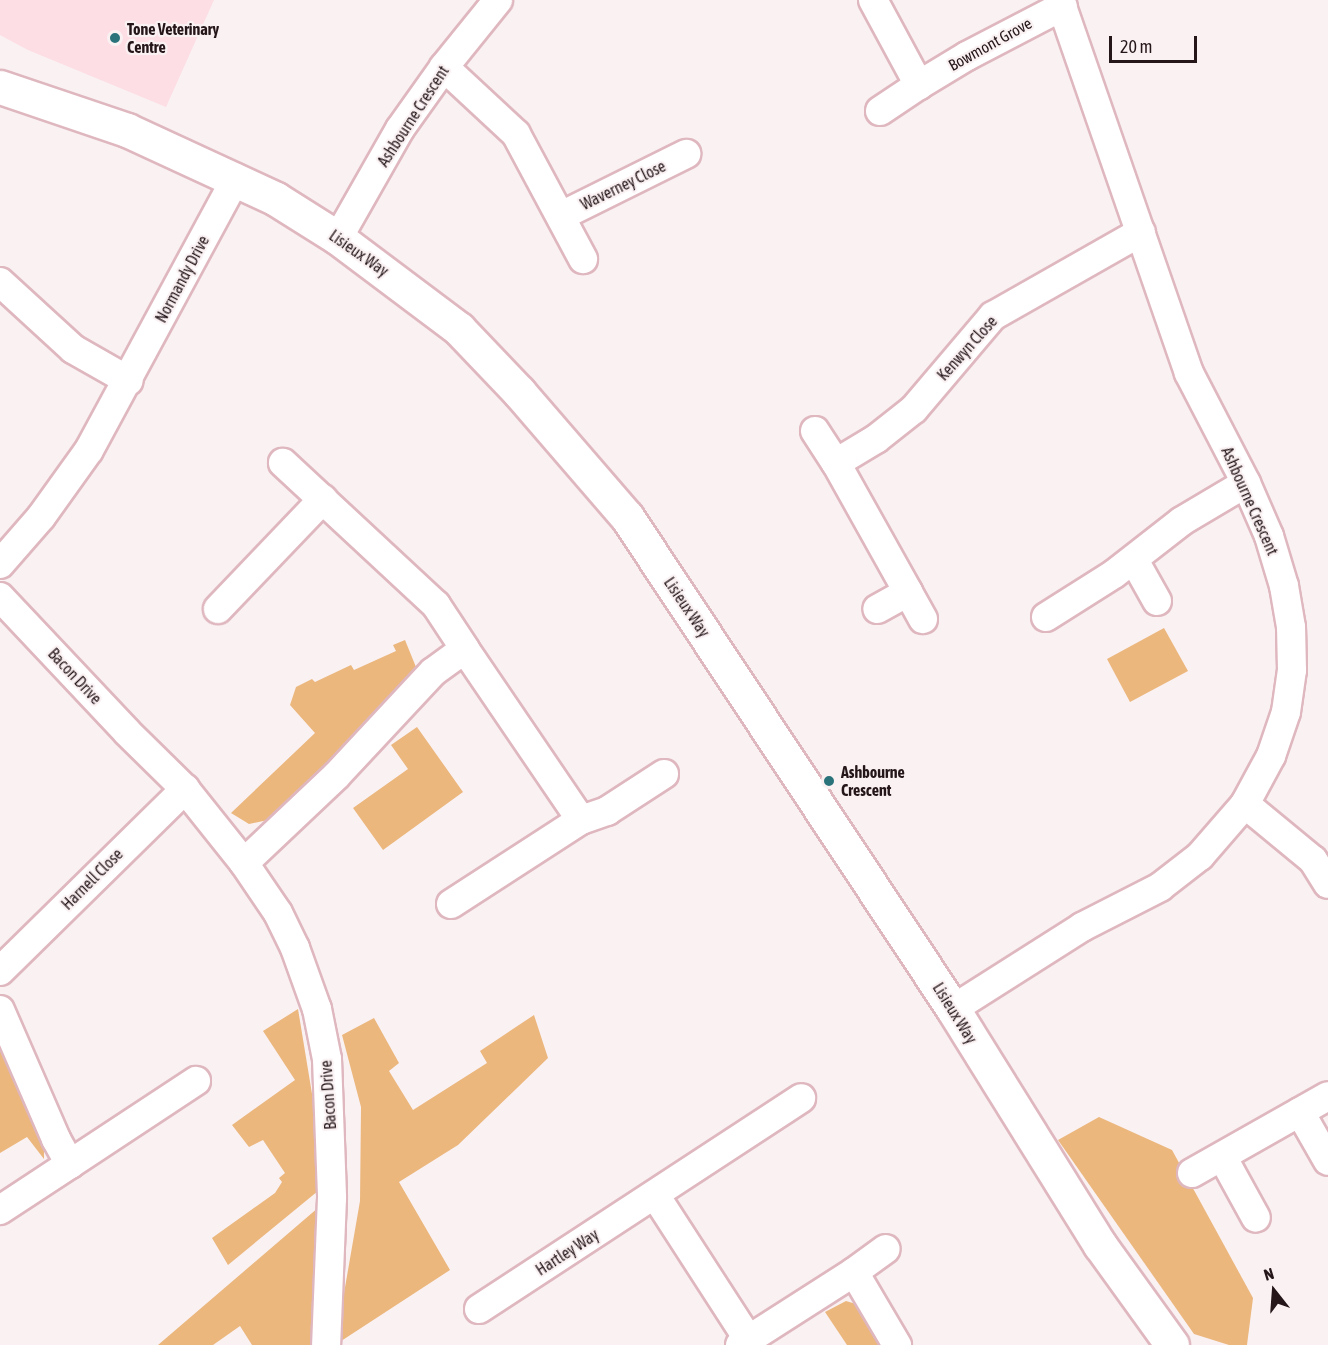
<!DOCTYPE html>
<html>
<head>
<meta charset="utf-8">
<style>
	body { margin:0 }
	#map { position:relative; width:1328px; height:1345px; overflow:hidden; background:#faf1f3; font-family:"Asap Condensed",sans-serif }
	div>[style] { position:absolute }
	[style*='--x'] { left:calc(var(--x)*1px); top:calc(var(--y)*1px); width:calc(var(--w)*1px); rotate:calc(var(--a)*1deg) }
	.built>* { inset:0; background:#fcdee4 }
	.green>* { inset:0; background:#ebb77d }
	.roads { filter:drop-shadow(2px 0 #dfb7bf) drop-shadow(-2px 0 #dfb7bf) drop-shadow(0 2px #dfb7bf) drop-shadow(0 -2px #dfb7bf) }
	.minor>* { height:28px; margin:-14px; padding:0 14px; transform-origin:14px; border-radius:14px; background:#fff }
	.tertiary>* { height:33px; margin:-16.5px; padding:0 16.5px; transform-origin:16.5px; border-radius:16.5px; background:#fff }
	.dots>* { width:16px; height:16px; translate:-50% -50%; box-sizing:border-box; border:3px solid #faf1f3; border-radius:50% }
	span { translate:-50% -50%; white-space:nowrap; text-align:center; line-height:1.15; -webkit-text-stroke:4.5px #faf1f3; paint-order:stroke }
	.poi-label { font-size:16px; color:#25161a; font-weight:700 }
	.left { translate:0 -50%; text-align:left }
	.street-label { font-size:16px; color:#25161a }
	.north { position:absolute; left:1244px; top:1261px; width:60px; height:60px; -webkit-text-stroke:4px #faf1f3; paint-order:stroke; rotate:343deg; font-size:16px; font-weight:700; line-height:24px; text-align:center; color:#25161a }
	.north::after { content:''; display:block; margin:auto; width:21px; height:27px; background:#25161a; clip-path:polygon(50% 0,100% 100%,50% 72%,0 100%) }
	.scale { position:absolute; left:1109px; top:36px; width:88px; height:27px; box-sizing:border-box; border:3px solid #25161a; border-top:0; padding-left:8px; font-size:18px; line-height:21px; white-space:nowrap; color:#25161a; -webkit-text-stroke:4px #faf1f3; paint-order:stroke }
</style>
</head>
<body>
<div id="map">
	<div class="built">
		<i style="clip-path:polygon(0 0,214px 0,166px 107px,28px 50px,0 35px)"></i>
	</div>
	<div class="green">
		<i style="clip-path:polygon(1164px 628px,1188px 671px,1130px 702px,1107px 659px)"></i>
		<i style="clip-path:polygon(405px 640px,418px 672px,268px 820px,249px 824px,231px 813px,315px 733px,290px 705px,296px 687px,312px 679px,315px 682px,351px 665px,354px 670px,396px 651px,393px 645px)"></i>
		<i style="clip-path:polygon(417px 727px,463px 792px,383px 850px,353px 808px,408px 769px,391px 745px)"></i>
		<i style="clip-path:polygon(298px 1009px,316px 1118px,318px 1191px,228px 1265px,212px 1238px,275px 1193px,282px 1182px,279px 1178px,285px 1173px,263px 1140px,249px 1147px,232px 1125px,295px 1080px,263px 1031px)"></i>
		<i style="clip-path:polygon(534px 1015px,548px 1058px,458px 1145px,399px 1182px,450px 1270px,335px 1345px,360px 1201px,361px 1107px,342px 1035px,374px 1018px,399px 1063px,389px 1071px,413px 1110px,487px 1063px,480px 1051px)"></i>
		<i style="clip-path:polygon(0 1030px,44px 1135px,44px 1159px,27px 1137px,0 1153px)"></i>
		<i style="clip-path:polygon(1099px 1117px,1172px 1150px,1253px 1298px,1247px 1345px,1229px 1345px,1194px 1334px,1058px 1140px)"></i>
		<i style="clip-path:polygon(319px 1207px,313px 1345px,252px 1345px,240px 1326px,213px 1345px,158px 1345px)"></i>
		<i style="clip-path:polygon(846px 1301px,866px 1307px,888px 1345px,847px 1345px,825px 1312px)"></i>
	</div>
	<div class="roads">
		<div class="minor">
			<i style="--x:873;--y:0;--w:97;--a:61.6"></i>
			<i style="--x:919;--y:85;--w:56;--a:-31.1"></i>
			<i style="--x:967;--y:56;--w:108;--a:-27.5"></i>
			<i style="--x:444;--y:67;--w:98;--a:42.9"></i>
			<i style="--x:516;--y:134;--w:142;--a:61.8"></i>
			<i style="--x:880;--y:111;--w:47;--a:-33.7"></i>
			<i style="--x:561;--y:216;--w:140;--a:-26.4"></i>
			<i style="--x:338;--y:238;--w:125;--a:-60.4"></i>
			<i style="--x:400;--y:129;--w:76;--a:-54.6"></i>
			<i style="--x:444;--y:67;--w:86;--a:-51.1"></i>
			<i style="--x:0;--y:282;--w:99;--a:42.5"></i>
			<i style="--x:73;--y:349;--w:64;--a:29.7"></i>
			<i style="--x:815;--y:431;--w:38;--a:57"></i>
			<i style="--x:836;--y:463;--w:148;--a:60.8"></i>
			<i style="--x:908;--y:592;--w:35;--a:151"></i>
			<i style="--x:836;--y:463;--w:47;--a:-31"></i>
			<i style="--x:876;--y:439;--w:48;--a:-38.3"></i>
			<i style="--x:914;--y:409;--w:122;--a:-49.7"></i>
			<i style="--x:993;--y:316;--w:170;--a:-29.6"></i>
			<i style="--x:1134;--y:560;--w:47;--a:60.7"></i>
			<i style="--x:0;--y:564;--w:62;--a:-48.9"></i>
			<i style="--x:41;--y:517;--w:82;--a:-54.4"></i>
			<i style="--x:89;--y:450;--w:309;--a:-61.6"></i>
			<i style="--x:908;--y:592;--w:31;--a:61"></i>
			<i style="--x:0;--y:597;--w:185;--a:46.7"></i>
			<i style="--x:127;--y:732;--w:81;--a:44.5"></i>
			<i style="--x:185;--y:789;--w:95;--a:51.4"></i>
			<i style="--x:244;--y:863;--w:60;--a:55.8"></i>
			<i style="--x:278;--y:913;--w:39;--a:64"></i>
			<i style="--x:295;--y:948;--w:65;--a:70.2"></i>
			<i style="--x:317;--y:1009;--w:51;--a:78.7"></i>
			<i style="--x:327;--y:1059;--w:139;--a:87.9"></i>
			<i style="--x:332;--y:1198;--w:147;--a:92.3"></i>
			<i style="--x:218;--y:609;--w:152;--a:-46.3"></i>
			<i style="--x:1046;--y:617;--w:80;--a:-32.3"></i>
			<i style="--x:1114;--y:574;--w:86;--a:-37.9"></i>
			<i style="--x:1182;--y:521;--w:74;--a:-30.7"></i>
			<i style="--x:1245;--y:804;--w:88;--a:39.5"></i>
			<i style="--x:1313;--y:860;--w:28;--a:58"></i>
			<i style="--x:581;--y:820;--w:28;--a:-19"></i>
			<i style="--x:607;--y:811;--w:68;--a:-33"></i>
			<i style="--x:244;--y:863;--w:127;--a:-43.4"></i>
			<i style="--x:336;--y:776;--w:142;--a:-47"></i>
			<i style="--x:433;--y:672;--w:39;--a:-36"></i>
			<i style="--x:465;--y:649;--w:53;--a:-123.4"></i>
			<i style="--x:436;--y:605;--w:209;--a:-137.1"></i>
			<i style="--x:451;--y:904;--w:155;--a:-32.9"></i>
			<i style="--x:581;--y:820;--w:207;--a:-124.2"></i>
			<i style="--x:0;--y:971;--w:260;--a:-44.5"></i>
			<i style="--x:953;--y:1009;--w:153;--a:-32.4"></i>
			<i style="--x:1082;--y:927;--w:88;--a:-27.1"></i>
			<i style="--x:1160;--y:887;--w:51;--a:-37.8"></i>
			<i style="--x:1200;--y:856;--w:69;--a:-49.1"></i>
			<i style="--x:1245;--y:804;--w:55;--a:-61.6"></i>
			<i style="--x:1271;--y:756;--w:46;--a:-71.2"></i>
			<i style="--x:1286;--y:712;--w:42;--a:-81.9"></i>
			<i style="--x:1292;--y:670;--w:43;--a:-91.3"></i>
			<i style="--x:1291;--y:627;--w:42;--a:-99.7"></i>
			<i style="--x:1284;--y:586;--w:52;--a:-106.7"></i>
			<i style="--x:1269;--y:536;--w:58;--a:-113.5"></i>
			<i style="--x:1246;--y:483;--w:124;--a:-117.4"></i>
			<i style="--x:1189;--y:373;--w:395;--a:-109.1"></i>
			<i style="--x:0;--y:1010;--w:141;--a:66.5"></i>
			<i style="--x:56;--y:1139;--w:29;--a:61"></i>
			<i style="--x:70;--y:1164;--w:84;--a:146.7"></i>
			<i style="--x:1300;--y:1112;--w:56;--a:60.3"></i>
			<i style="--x:1223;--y:1158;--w:68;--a:61.2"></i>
			<i style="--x:70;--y:1164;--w:151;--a:-33.4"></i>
			<i style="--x:1192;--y:1173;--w:156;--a:-29.5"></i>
			<i style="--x:655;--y:1195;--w:171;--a:57.1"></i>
			<i style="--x:854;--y:1272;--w:85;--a:59.5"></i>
			<i style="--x:479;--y:1309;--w:385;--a:-33.2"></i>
			<i style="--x:740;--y:1345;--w:135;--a:-32.6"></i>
			<i style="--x:854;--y:1272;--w:39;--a:-36"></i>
		</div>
		<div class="tertiary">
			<i style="--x:0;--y:87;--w:134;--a:18.7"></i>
			<i style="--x:127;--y:130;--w:164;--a:24.8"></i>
			<i style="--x:276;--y:199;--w:73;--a:32.2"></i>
			<i style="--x:338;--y:238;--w:151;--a:36.9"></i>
			<i style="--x:459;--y:329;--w:87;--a:46.4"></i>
			<i style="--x:519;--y:392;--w:165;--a:49.2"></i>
			<i style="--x:627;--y:517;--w:590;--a:56.47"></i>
			<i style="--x:953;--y:1009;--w:278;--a:58.1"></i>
			<i style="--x:1100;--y:1245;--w:123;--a:54.2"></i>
		</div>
	</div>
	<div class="dots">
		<i style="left:115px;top:38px;background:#2a737a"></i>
		<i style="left:829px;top:781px;background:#2a737a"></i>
	</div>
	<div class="poi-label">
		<span class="left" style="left:127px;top:38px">Tone Veterinary<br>Centre</span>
		<span class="left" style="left:841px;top:781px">Ashbourne<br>Crescent</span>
	</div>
	<div class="street-label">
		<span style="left:990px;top:44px;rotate:-29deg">Bowmont Grove</span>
		<span style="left:413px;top:116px;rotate:-57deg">Ashbourne Crescent</span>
		<span style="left:623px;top:185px;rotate:-26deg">Waverney Close</span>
		<span style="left:359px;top:253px;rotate:35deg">Lisieux Way</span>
		<span style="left:182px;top:279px;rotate:-62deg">Normandy Drive</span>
		<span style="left:967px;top:348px;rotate:-48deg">Kenwyn Close</span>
		<span style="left:1250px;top:501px;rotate:66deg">Ashbourne Crescent</span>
		<span style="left:687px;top:607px;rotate:56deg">Lisieux Way</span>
		<span style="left:75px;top:676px;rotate:47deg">Bacon Drive</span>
		<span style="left:92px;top:879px;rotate:-45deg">Harnell Close</span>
		<span style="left:955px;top:1013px;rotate:58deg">Lisieux Way</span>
		<span style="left:328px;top:1095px;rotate:-94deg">Bacon Drive</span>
		<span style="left:567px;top:1252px;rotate:-33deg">Hartley Way</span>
	</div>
	<div class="north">N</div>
	<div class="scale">20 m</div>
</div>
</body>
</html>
